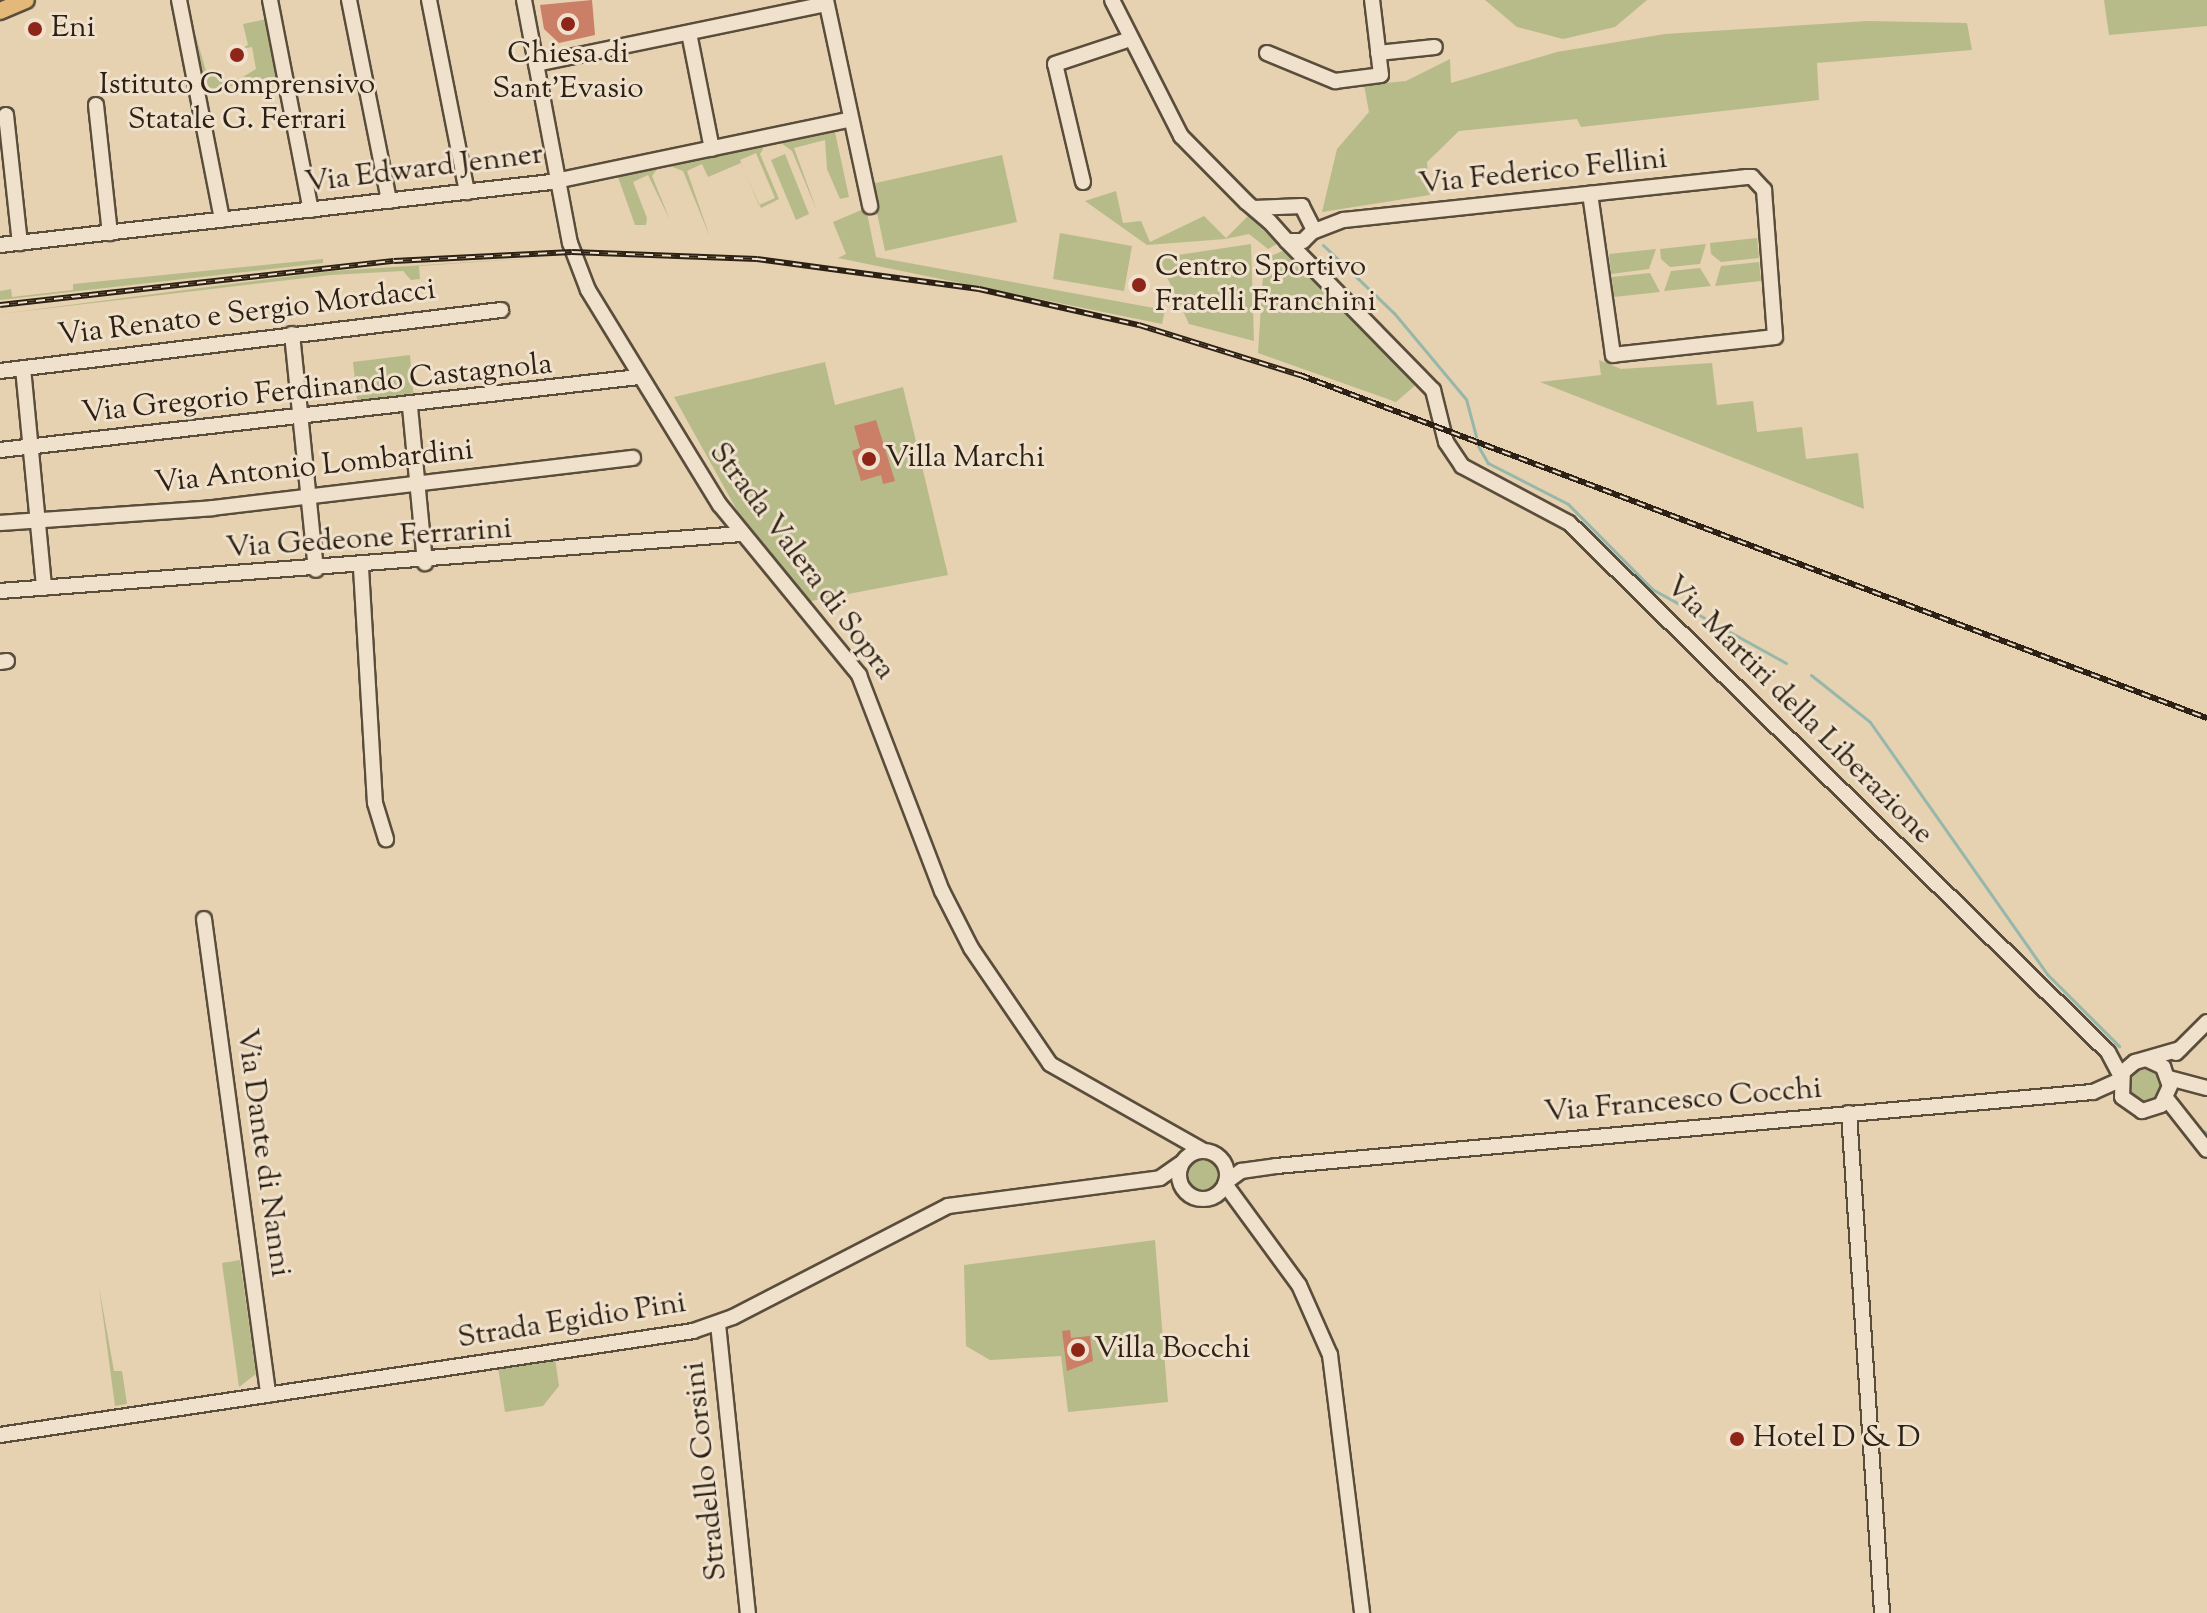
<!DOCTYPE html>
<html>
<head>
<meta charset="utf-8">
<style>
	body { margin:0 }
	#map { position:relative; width:2207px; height:1613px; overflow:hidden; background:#e6d1b0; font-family:"Sorts Mill Goudy",serif }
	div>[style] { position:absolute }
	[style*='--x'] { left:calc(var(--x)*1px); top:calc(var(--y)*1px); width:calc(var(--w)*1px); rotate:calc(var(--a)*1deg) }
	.green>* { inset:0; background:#b7bb8a }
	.round { border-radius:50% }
	.stream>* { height:3px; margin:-1.5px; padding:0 1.5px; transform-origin:1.5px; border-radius:1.5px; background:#96b7ab }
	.building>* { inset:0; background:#ca7f66 }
	.roads { filter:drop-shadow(2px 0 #5a4d3b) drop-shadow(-2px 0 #5a4d3b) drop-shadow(0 2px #5a4d3b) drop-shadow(0 -2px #5a4d3b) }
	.minor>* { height:14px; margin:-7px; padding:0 7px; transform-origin:7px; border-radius:7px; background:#efe1cc }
	.minor>.ring { margin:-7px; padding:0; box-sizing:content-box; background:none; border:14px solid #efe1cc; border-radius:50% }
	.major>* { height:16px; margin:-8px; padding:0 8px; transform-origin:8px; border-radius:8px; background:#e3b878 }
	.rail>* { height:6px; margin-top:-3px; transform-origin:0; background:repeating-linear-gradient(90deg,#efe1cc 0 9px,#2c2114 0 18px); box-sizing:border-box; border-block:2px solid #2c2114 }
	.dots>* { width:22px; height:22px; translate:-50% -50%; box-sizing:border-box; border:4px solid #efe1cc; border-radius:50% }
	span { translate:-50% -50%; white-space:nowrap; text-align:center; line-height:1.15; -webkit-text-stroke:6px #efe1cc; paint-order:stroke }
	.poi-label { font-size:30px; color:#2c2114 }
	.left { translate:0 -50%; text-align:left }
	.street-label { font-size:30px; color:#2c2114 }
</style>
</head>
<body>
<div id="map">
	<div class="green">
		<i style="clip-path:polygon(1485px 0,1647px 0,1615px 27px,1563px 39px,1517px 27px)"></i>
		<i style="clip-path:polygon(2104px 0,2207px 0,2207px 26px,2109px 35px)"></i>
		<i style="clip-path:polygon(267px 19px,279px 77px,206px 91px,195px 33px,206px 71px,217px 69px,220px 82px,241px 78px,256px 69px,252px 47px,240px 49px,248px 45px,243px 24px)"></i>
		<i style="clip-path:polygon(1868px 21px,1967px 23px,1972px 50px,1817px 63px,1819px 100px,1581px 127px,1577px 119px,1459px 131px,1427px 162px,1430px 195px,1322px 212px,1337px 149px,1369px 112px,1364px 85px,1406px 81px,1450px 59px,1451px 83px,1557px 52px,1665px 34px)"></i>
		<i style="clip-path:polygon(835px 132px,849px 197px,840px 199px,827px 169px,825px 140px,794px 148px,817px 211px,792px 151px,781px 143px)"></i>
		<i style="clip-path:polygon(evenodd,764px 147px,760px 154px,779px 199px,761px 208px,741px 163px,708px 177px,702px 164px,687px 171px,710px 237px,683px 171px,670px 166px,764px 147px,756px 153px,775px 198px,759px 205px,740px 160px,756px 153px)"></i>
		<i style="clip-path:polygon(785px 154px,809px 214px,796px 220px,771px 160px)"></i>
		<i style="clip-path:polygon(1002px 155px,1017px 222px,885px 251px,871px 184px)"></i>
		<i style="clip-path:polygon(657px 169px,652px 176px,670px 220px,648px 175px,633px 182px,647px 218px,646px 225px,635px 225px,618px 177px)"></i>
		<i style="clip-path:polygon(1116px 191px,1123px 223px,1141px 221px,1150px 242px,1204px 216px,1226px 238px,1249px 215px,1277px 244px,1268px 249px,1249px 234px,1225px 239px,1147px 245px,1085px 201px)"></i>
		<i style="clip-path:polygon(866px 208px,876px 257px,1165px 310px,1162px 324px,838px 258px,846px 254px,833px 222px)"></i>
		<i style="clip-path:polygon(1060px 233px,1132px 246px,1124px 291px,1053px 279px)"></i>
		<i style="clip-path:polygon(1757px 238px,1759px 258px,1721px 262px,1711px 254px,1710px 243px)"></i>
		<i style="clip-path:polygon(1251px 244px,1254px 341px,1189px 324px,1158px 258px)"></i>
		<i style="clip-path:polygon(1706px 244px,1700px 264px,1670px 267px,1661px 259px,1660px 249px)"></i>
		<i style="clip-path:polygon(1287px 249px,1419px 382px,1396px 402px,1258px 353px,1264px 259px)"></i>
		<i style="clip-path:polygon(1656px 249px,1649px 269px,1611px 274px,1609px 254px)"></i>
		<i style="clip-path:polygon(565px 256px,419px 266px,420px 279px,411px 280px,403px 271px,331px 275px,0 314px,331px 271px)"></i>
		<i style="clip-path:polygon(323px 259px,323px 263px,0 300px,0 291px,11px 289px,12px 297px,73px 290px,73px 284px)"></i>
		<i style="clip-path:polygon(1759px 262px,1761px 281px,1715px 286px,1721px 266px)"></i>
		<i style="clip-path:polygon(1700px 268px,1711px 286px,1664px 291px,1671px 271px)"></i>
		<i style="clip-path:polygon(1650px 273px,1660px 292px,1614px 297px,1612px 277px)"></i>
		<i style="clip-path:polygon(410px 355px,414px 401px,358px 408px,353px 362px)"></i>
		<i style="clip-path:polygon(1599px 360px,1621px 369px,1712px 363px,1717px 405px,1753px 401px,1757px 432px,1802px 427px,1806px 459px,1858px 453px,1864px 509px,1540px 382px,1601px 375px)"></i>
		<i style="clip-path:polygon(825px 362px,835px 405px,903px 387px,948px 575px,806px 602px,753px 539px,674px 397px)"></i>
		<i class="round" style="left:2127px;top:1067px;width:36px;height:36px"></i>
		<i class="round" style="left:1186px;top:1158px;width:34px;height:34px"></i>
		<i style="clip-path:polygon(1155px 1240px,1168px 1402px,1068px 1412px,1061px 1356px,990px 1360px,966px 1346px,964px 1265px)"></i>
		<i style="clip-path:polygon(240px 1260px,256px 1374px,239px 1387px,222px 1263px)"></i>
		<i style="clip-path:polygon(99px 1287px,114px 1371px,122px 1371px,127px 1404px,115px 1406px)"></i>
		<i style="clip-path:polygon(555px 1358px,559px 1386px,543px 1406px,505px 1412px,498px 1367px)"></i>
	</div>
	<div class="stream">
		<i style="--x:1323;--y:245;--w:98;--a:43.8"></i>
		<i style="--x:1394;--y:313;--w:112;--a:50.1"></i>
		<i style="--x:1466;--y:399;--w:39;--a:75"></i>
		<i style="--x:1478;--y:446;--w:20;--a:60"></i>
		<i style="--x:1488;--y:463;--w:90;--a:27.1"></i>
		<i style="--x:1568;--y:504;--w:120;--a:45.3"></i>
		<i style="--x:1652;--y:589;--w:153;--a:28.9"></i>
		<i style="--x:1811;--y:675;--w:75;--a:38.5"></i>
		<i style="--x:1870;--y:722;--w:308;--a:54.9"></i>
		<i style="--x:2047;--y:974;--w:102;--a:45"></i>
		<i style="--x:2204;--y:1131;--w:4;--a:45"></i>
	</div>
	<div class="building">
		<i style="clip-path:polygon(592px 0,595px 35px,559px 43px,544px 29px,540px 5px)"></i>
		<i style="clip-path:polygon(876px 420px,895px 481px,883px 484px,881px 475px,861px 481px,852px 451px,860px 448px,854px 426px)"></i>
		<i style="clip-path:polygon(1070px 1330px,1071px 1338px,1090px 1336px,1093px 1361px,1067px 1371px,1062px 1331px)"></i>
	</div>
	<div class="roads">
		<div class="minor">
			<i style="--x:179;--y:0;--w:224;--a:78.9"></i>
			<i style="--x:270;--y:0;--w:214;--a:79"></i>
			<i style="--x:349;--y:0;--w:205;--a:78.7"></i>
			<i style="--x:429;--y:0;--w:196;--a:78.8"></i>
			<i style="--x:524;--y:0;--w:247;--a:79.3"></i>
			<i style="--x:570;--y:243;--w:50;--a:69"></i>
			<i style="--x:588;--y:290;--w:252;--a:58.5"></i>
			<i style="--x:720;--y:505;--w:220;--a:50.7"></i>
			<i style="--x:859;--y:675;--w:231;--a:69"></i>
			<i style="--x:942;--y:891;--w:64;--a:63"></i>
			<i style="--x:971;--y:948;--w:140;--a:55.7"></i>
			<i style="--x:1050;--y:1064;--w:175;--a:29.5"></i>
			<i style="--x:826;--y:0;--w:211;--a:77.9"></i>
			<i style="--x:1112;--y:0;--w:153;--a:63.1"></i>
			<i style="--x:1181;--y:136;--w:93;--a:45.4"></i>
			<i style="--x:1246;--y:202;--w:30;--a:40"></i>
			<i style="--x:1269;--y:221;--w:27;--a:48"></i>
			<i style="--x:1287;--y:241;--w:16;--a:0"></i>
			<i style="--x:1303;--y:241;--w:16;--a:-45"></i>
			<i style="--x:1314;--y:230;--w:27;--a:-117"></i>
			<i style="--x:1302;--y:206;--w:48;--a:177.6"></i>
			<i style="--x:689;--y:33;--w:118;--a:78.8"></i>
			<i style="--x:1267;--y:53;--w:74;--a:22.4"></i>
			<i style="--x:1335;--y:81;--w:46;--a:-7.4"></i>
			<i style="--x:1381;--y:75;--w:76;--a:-96.8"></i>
			<i style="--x:1378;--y:53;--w:57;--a:-6"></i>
			<i style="--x:536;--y:64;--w:296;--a:-11.7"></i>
			<i style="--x:96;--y:105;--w:129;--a:83.8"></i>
			<i style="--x:6;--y:115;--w:129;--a:83.8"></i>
			<i style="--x:1083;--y:182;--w:121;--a:-103.3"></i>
			<i style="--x:1055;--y:64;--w:79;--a:-18.4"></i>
			<i style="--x:1312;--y:232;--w:34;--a:-21"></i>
			<i style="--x:1344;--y:220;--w:405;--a:-6.1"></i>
			<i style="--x:1747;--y:177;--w:5;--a:0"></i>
			<i style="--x:1752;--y:177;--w:18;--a:47"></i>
			<i style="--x:1764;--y:190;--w:147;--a:85.7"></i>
			<i style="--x:1775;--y:337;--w:163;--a:173.7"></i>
			<i style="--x:1613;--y:355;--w:163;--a:-98.1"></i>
			<i style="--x:1287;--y:241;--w:209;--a:45.6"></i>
			<i style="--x:1433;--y:390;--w:54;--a:76"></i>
			<i style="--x:1446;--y:442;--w:29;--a:56"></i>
			<i style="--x:1462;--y:466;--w:121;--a:28"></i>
			<i style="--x:1569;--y:523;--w:755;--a:44.46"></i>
			<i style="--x:2108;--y:1052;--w:27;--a:62"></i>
			<i style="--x:0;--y:245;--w:555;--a:-6.52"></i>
			<i style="--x:551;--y:182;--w:304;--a:-11.8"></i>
			<i style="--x:292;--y:334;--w:237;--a:84.2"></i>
			<i style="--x:23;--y:368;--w:221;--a:84.5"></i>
			<i style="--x:0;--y:371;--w:505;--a:-6.94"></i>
			<i style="--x:410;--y:407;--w:157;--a:84.5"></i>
			<i style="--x:0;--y:450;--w:643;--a:-6.52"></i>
			<i style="--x:0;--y:523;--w:213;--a:-4"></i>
			<i style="--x:212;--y:508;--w:424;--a:-6.8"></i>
			<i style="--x:361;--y:568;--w:235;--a:86.6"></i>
			<i style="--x:375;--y:803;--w:38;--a:73"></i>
			<i style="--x:0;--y:591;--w:743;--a:-4.4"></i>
			<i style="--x:0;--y:662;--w:7;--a:-8"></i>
			<i style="--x:204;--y:919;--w:480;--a:82.3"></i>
			<i style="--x:2176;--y:1053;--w:44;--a:-45"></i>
			<i style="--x:2148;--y:1060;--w:17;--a:25"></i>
			<i style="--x:2163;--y:1067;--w:20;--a:70"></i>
			<i style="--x:2170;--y:1086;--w:21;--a:115"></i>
			<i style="--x:2161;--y:1105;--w:20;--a:162"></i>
			<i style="--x:2142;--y:1111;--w:24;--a:-145"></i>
			<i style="--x:2122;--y:1097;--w:25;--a:-88"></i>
			<i style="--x:2123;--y:1072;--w:16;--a:-40"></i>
			<i style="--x:2135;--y:1062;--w:47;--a:-16.1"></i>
			<i style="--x:2169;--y:1078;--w:39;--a:15"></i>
			<i style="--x:2166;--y:1098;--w:66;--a:51.7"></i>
			<i style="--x:1849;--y:1113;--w:501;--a:86.22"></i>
			<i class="ring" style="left:1179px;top:1151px;width:34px;height:34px"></i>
			<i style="--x:1226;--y:1182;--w:19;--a:-36"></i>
			<i style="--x:1241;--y:1171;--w:35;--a:-8"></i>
			<i style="--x:1276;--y:1166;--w:820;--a:-5.18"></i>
			<i style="--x:2093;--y:1092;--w:30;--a:-24"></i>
			<i style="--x:1225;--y:1184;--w:125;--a:53.8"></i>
			<i style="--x:1299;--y:1285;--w:77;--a:66.1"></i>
			<i style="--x:1330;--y:1355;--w:260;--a:82.9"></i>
			<i style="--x:718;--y:1324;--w:291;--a:84.1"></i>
			<i style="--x:0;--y:1435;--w:701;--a:-8.53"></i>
			<i style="--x:693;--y:1331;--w:42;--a:-19.3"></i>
			<i style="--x:733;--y:1317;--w:242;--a:-27.3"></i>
			<i style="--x:948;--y:1206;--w:214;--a:-7.5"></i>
			<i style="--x:1160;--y:1178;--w:24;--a:-35"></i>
		</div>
		<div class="major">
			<i style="--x:0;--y:11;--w:28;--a:-23"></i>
		</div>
	</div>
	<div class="rail">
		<i style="--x:0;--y:305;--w:396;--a:-6.4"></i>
		<i style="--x:394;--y:261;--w:178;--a:-2.9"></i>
		<i style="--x:572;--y:252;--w:185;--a:2.2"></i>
		<i style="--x:757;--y:259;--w:224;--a:7.7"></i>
		<i style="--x:979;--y:289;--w:164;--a:12.7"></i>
		<i style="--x:1139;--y:325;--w:169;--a:17.3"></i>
		<i style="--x:1300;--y:375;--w:970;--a:20.72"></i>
	</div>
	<div class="dots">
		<i style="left:568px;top:24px;background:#8f2418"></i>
		<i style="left:35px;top:29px;background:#8f2418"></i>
		<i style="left:237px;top:55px;background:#8f2418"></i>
		<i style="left:1139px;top:285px;background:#8f2418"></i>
		<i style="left:869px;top:459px;background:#8f2418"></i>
		<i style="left:1078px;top:1350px;background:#8f2418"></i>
		<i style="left:1737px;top:1439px;background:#8f2418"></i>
	</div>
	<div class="poi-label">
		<span class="left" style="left:51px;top:29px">Eni</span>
		<span style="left:568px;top:72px">Chiesa di<br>Sant'Evasio</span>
		<span style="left:237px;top:103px">Istituto Comprensivo<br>Statale G. Ferrari</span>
		<span class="left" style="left:1155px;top:285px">Centro Sportivo<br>Fratelli Franchini</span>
		<span class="left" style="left:885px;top:459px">Villa Marchi</span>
		<span class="left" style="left:1094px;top:1350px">Villa Bocchi</span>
		<span class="left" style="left:1753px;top:1439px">Hotel D &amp; D</span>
	</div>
	<div class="street-label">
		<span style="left:424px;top:170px;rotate:-7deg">Via Edward Jenner</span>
		<span style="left:1543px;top:173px;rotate:-6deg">Via Federico Fellini</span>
		<span style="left:247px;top:314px;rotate:-7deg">Via Renato e Sergio Mordacci</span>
		<span style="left:317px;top:390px;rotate:-6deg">Via Gregorio Ferdinando Castagnola</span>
		<span style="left:314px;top:468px;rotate:-6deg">Via Antonio Lombardini</span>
		<span style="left:369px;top:540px;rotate:-4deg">Via Gedeone Ferrarini</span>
		<span style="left:801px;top:562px;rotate:53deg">Strada Valera di Sopra</span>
		<span style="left:1798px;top:711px;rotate:45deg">Via Martiri della Liberazione</span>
		<span style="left:1683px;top:1102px;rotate:-5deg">Via Francesco Cocchi</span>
		<span style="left:262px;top:1153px;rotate:82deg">Via Dante di Nanni</span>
		<span style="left:572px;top:1322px;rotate:-9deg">Strada Egidio Pini</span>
		<span style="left:707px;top:1471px;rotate:-96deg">Stradello Corsini</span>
	</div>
</div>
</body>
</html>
